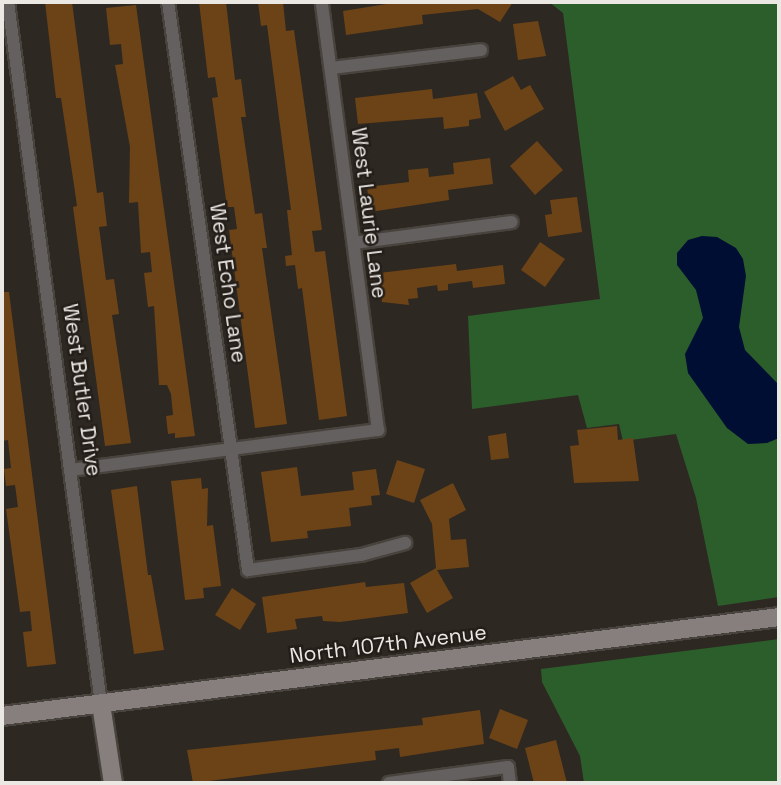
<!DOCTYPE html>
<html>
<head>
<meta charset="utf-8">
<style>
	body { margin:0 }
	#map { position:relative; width:781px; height:785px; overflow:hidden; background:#2e2822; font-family:"Space Grotesk",sans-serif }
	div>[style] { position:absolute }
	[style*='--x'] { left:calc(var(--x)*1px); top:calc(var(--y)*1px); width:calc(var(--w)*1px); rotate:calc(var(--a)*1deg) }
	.green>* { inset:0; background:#2b5e2a }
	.water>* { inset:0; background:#000e34 }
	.building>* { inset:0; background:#6c4316 }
	.roads { filter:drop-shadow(2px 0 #48433d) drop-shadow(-2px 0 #48433d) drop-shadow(0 2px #48433d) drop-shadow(0 -2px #48433d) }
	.street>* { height:12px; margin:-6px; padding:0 6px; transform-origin:6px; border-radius:6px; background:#656060 }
	.secondary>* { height:18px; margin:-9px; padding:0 9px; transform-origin:9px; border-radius:9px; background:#867f7e }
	span { translate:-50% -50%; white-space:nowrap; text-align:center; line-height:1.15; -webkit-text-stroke:5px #241e19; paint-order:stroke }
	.street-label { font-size:21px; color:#ebe7e3 }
	.frame { position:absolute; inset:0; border:4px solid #ebe7e3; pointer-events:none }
</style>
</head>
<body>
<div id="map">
	<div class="green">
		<i style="clip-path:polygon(549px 2px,779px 2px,779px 597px,718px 606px,696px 498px,676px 434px,623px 441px,619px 424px,587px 428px,578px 395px,472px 409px,468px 316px,600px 299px,563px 13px)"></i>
		<i style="clip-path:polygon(779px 639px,779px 783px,584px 783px,580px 756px,542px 682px,541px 669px)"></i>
	</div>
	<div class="water">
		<i style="clip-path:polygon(702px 236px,717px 237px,736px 248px,743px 259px,746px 276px,739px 327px,745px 350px,779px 385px,779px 438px,767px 443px,748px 444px,727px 428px,688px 373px,685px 354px,703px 318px,696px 290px,677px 265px,677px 253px,688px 240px)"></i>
	</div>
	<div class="building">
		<i style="clip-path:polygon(45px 2px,72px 2px,97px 193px,103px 192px,107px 226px,99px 227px,106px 280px,114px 279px,119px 314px,112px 315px,131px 443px,105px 446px,73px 207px,77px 206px,74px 185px,61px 98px,56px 98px)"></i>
		<i style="clip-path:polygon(199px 2px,226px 2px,235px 80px,241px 79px,246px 117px,241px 117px,255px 214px,262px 213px,267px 248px,262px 248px,287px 424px,255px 428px,229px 230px,237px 229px,234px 207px,227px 207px,212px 98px,218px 97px,215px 77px,208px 78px)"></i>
		<i style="clip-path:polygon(258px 2px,283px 2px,286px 31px,294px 30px,322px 230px,312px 231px,315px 252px,325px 251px,347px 416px,319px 420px,302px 288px,298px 289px,295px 265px,286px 266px,285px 256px,292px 255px,287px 210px,291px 210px,267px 25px,261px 26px)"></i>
		<i style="clip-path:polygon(399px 2px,513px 2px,500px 22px,478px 9px,422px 15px,423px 24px,346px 35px,343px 11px)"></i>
		<i style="clip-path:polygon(136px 5px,195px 436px,175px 438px,175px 433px,168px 434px,166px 416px,173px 415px,171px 394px,167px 385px,159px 385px,154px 306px,148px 307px,144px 273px,152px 272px,150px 252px,141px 253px,138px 202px,129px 203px,130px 147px,115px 65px,123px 64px,121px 44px,110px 45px,106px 8px)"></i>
		<i style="clip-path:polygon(538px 21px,546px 56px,518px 60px,513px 24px)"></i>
		<i style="clip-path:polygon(513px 76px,521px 90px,530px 85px,544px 109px,505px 131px,484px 92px)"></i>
		<i style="clip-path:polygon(432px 89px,433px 99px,477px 93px,481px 118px,469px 120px,469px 126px,444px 129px,443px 117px,358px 124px,355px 98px)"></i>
		<i style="clip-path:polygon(537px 141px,563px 170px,535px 195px,510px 166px)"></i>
		<i style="clip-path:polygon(490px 158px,493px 184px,448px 190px,449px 200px,370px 212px,367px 187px,409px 182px,408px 170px,428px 168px,429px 177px,454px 174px,453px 163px)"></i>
		<i style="clip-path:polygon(577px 197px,582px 232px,548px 237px,545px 215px,552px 214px,550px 200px)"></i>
		<i style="clip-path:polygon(540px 242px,565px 259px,545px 287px,521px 270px)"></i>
		<i style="clip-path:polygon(456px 264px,457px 271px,503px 265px,505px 284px,473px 288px,472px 281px,448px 284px,448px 290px,438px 291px,437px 285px,417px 288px,418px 298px,408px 299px,409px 305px,382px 302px,379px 273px)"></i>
		<i style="clip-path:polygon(2px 292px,9px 292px,56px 664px,27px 667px,23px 632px,32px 631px,30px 611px,20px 612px,6px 509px,18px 507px,15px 485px,6px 486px,4px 469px,11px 468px,8px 440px,2px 441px)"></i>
		<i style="clip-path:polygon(617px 426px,618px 440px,633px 438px,639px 481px,574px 483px,570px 446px,579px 445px,577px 430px)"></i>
		<i style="clip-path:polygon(506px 433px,509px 458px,491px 460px,488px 436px)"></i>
		<i style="clip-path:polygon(397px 460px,425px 469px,414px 503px,386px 494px)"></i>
		<i style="clip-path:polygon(297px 467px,301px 496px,354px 490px,352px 472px,376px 469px,380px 495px,371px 496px,372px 505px,349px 508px,351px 526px,307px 531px,308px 538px,271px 542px,261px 472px)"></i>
		<i style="clip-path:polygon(201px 478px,202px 489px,208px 488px,207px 526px,213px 525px,221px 586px,203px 588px,204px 598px,185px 600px,171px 481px)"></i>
		<i style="clip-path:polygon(453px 483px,466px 510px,449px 519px,451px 540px,466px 539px,469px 567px,437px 570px,453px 598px,427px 613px,410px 583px,436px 568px,432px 524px,420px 500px)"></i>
		<i style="clip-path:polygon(137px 486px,148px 575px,151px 575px,164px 650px,134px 654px,111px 490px)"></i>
		<i style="clip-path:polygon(365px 582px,366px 587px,404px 583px,408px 613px,340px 622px,323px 621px,322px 616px,295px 619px,297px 629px,267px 633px,262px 597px)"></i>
		<i style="clip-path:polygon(232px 588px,256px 604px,240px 630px,215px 615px)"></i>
		<i style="clip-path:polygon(500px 709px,528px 720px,517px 749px,489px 738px)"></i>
		<i style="clip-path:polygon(480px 710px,484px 744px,400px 757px,399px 748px,375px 751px,376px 760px,193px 783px,187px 750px,423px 725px,422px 718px)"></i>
		<i style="clip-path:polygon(556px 740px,567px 783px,534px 783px,525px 748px)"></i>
	</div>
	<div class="roads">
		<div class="street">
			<i style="--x:8;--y:2;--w:708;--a:82.45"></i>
			<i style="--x:168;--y:2;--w:574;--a:81.98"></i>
			<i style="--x:248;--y:570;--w:114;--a:-7.6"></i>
			<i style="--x:361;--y:555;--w:46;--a:-15.3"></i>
			<i style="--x:331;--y:68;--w:151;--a:-6.8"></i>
			<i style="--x:354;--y:243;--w:159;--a:-7.6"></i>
			<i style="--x:70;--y:470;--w:311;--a:-7.4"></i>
			<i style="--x:378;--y:430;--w:432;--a:-97.5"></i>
			<i style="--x:389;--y:783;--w:120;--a:-7.7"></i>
			<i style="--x:508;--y:767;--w:16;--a:83"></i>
		</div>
		<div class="secondary">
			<i style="--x:101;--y:704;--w:80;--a:81.4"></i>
			<i style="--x:2;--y:716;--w:783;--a:-7.26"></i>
		</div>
	</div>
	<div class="street-label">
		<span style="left:369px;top:213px;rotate:83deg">West Laurie Lane</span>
		<span style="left:228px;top:283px;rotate:82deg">West Echo Lane</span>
		<span style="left:82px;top:390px;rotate:82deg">West Butler Drive</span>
		<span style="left:388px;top:644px;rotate:-7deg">North 107th Avenue</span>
	</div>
	<div class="frame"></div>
</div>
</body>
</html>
